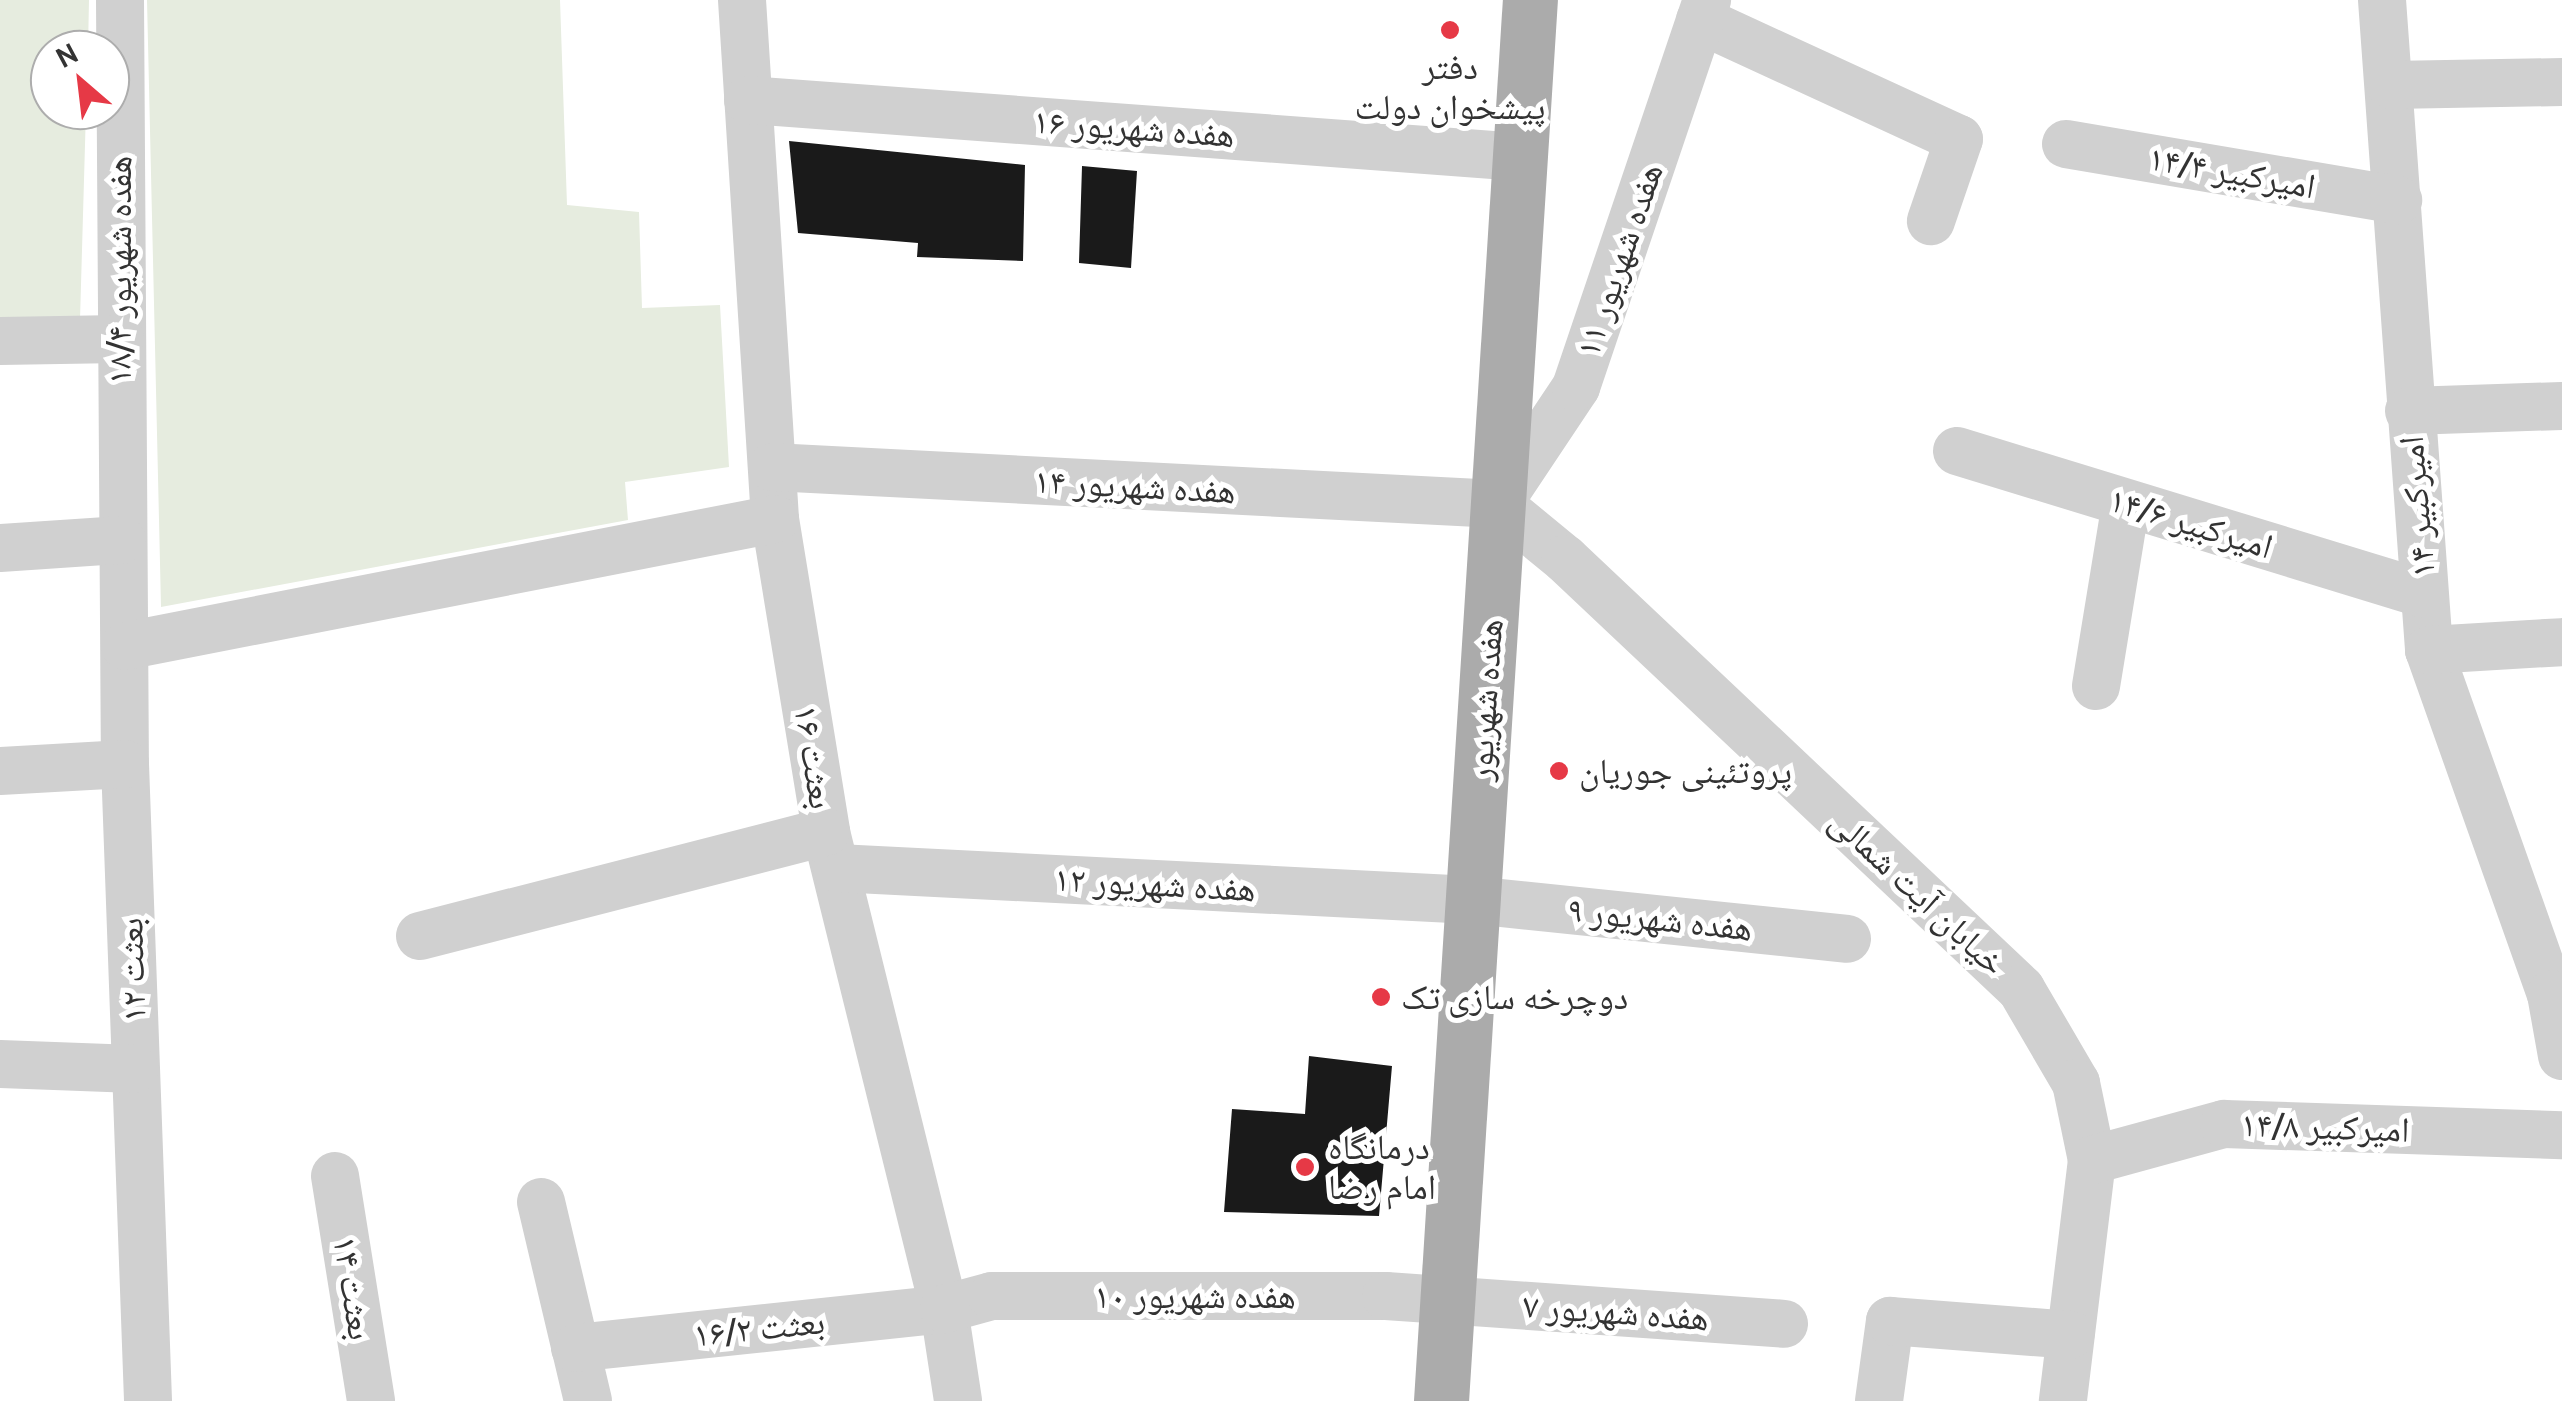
<!DOCTYPE html>
<html>
<head>
<meta charset="utf-8">
<style>
	body { margin:0 }
	#map { position:relative; width:2562px; height:1401px; overflow:hidden; background:#fff; font-family:Cabin,"Noto Naskh Arabic",sans-serif }
	div>[style] { position:absolute }
	[style*='--x'] { left:calc(var(--x)*1px); top:calc(var(--y)*1px); width:calc(var(--w)*1px); rotate:calc(var(--a)*1deg) }
	.green>* { inset:0; background:#e6ecdf }
	.building>* { inset:0; background:#1a1a1a }
	.minor>* { height:48px; margin:-24px; padding:0 24px; transform-origin:24px; border-radius:24px; background:#d0d0d0 }
	.major>* { height:55px; margin:-27.5px; padding:0 27.5px; transform-origin:27.5px; border-radius:27.5px; background:#ababab }
	.dots>* { width:28px; height:28px; translate:-50% -50%; box-sizing:border-box; border:5px solid #fff; border-radius:50% }
	span { translate:-50% -50%; white-space:nowrap; text-align:center; line-height:1.15; -webkit-text-stroke:10px #fff; paint-order:stroke }
	.poi-label { font-size:35px; color:#333 }
	.left { translate:0 -50%; text-align:left }
	.street-label { font-size:35px; color:#333 }
	.north { position:absolute; left:30px; top:30px; width:100px; height:100px; box-sizing:border-box; background:#fff; border:2px solid #adadad; border-radius:50%; rotate:332deg; font-size:28px; font-weight:700; line-height:40px; text-align:center; color:#333 }
	.north::after { content:''; display:block; margin:auto; width:35px; height:45px; background:#e63946; clip-path:polygon(50% 0,100% 100%,50% 72%,0 100%) }
</style>
</head>
<body>
<div id="map">
	<div class="green">
		<i style="clip-path:polygon(0 0,89px 0,88px 50px,50px 50px,50px 110px,86px 110px,80px 320px,0 320px)"></i>
		<i style="clip-path:polygon(147px 0,560px 0,567px 205px,639px 212px,642px 308px,720px 305px,729px 467px,625px 482px,628px 520px,161px 607px)"></i>
	</div>
	<div class="building">
		<i style="clip-path:polygon(789px 141px,1025px 165px,1023px 261px,917px 257px,918px 243px,798px 233px)"></i>
		<i style="clip-path:polygon(1082px 166px,1137px 171px,1131px 268px,1079px 263px)"></i>
		<i style="clip-path:polygon(1309px 1056px,1392px 1066px,1379px 1216px,1224px 1212px,1232px 1109px,1305px 1114px)"></i>
	</div>
	<div class="minor">
		<i style="--x:120;--y:0;--w:764;--a:89.63"></i>
		<i style="--x:125;--y:764;--w:637;--a:87.93"></i>
		<i style="--x:742;--y:0;--w:520;--a:86.36"></i>
		<i style="--x:775;--y:519;--w:317;--a:80.7"></i>
		<i style="--x:826;--y:832;--w:491;--a:76.1"></i>
		<i style="--x:944;--y:1309;--w:93;--a:81.3"></i>
		<i style="--x:2382;--y:0;--w:652;--a:85.86"></i>
		<i style="--x:2429;--y:650;--w:365;--a:70.5"></i>
		<i style="--x:2551;--y:994;--w:63;--a:79.9"></i>
		<i style="--x:1700;--y:20;--w:285;--a:24.7"></i>
		<i style="--x:1959;--y:139;--w:87;--a:108.9"></i>
		<i style="--x:2391;--y:85;--w:171;--a:-1"></i>
		<i style="--x:748;--y:100;--w:774;--a:4.22"></i>
		<i style="--x:2066;--y:144;--w:337;--a:9.6"></i>
		<i style="--x:0;--y:341;--w:120;--a:-1"></i>
		<i style="--x:2409;--y:411;--w:153;--a:-1.9"></i>
		<i style="--x:1957;--y:451;--w:488;--a:17"></i>
		<i style="--x:772;--y:467;--w:727;--a:2.92"></i>
		<i style="--x:1498;--y:504;--w:87;--a:39.4"></i>
		<i style="--x:1565;--y:559;--w:627;--a:43.32"></i>
		<i style="--x:2021;--y:989;--w:109;--a:59.7"></i>
		<i style="--x:2076;--y:1083;--w:79;--a:78.3"></i>
		<i style="--x:2092;--y:1160;--w:243;--a:96.9"></i>
		<i style="--x:1498;--y:504;--w:141;--a:-56.3"></i>
		<i style="--x:1576;--y:387;--w:409;--a:-71.3"></i>
		<i style="--x:0;--y:548;--w:122;--a:-3.8"></i>
		<i style="--x:125;--y:646;--w:662;--a:-11.06"></i>
		<i style="--x:2429;--y:650;--w:133;--a:-3.4"></i>
		<i style="--x:2096;--y:686;--w:185;--a:-80.7"></i>
		<i style="--x:0;--y:771;--w:125;--a:-3.2"></i>
		<i style="--x:837;--y:868;--w:636;--a:2.88"></i>
		<i style="--x:1472;--y:900;--w:377;--a:5.9"></i>
		<i style="--x:420;--y:936;--w:419;--a:-14.4"></i>
		<i style="--x:0;--y:1064;--w:135;--a:2.1"></i>
		<i style="--x:2092;--y:1160;--w:137;--a:-15.3"></i>
		<i style="--x:2224;--y:1124;--w:338;--a:1.9"></i>
		<i style="--x:335;--y:1176;--w:228;--a:80.9"></i>
		<i style="--x:541;--y:1202;--w:204;--a:76.7"></i>
		<i style="--x:575;--y:1348;--w:371;--a:-6"></i>
		<i style="--x:944;--y:1309;--w:50;--a:-15.2"></i>
		<i style="--x:992;--y:1296;--w:394;--a:0"></i>
		<i style="--x:1386;--y:1296;--w:399;--a:4"></i>
		<i style="--x:1879;--y:1401;--w:81;--a:-82.2"></i>
		<i style="--x:1890;--y:1321;--w:181;--a:4.4"></i>
	</div>
	<div class="major">
		<i style="--x:1441;--y:1401;--w:1404;--a:-86.37"></i>
	</div>
	<div class="dots">
		<i style="left:1450px;top:30px;background:#e63946"></i>
		<i style="left:1559px;top:771px;background:#e63946"></i>
		<i style="left:1381px;top:997px;background:#e63946"></i>
		<i style="left:1305px;top:1167px;background:#e63946"></i>
	</div>
	<div class="poi-label">
		<span style="left:1450px;top:87px">دفتر<br>پیشخوان دولت</span>
		<span class="left" style="left:1579px;top:771px">پروتئینی جوریان</span>
		<span class="left" style="left:1401px;top:997px">دوچرخه سازی تک</span>
		<span class="left" style="left:1328px;top:1167px">درمانگاه<br>امام رضا</span>
	</div>
	<div class="street-label">
		<span style="left:1134px;top:128px;rotate:4deg">هفده شهریور ۱۶</span>
		<span style="left:2232px;top:172px;rotate:10deg">امیرکبیر ۱۴/۴</span>
		<span style="left:1619px;top:260px;rotate:-71deg">هفده شهریور ۱۱</span>
		<span style="left:119px;top:270px;rotate:-90deg">هفده شهریور ۱۸/۴</span>
		<span style="left:1135px;top:486px;rotate:3deg">هفده شهریور ۱۴</span>
		<span style="left:2417px;top:507px;rotate:-95deg">امیرکبیر ۱۴</span>
		<span style="left:2191px;top:523px;rotate:17deg">امیرکبیر ۱۴/۶</span>
		<span style="left:1485px;top:700px;rotate:-86deg">هفده شهریور</span>
		<span style="left:814px;top:757px;rotate:81deg">بعثت ۱۶</span>
		<span style="left:1155px;top:884px;rotate:3deg">هفده شهریور ۱۲</span>
		<span style="left:1918px;top:892px;rotate:43deg">خیابان آیت شمالی</span>
		<span style="left:1660px;top:919px;rotate:6deg">هفده شهریور ۹</span>
		<span style="left:132px;top:970px;rotate:-92deg">بعثت ۱۲</span>
		<span style="left:2325px;top:1127px;rotate:2deg">امیرکبیر ۱۴/۸</span>
		<span style="left:353px;top:1288px;rotate:81deg">بعثت ۱۴</span>
		<span style="left:1195px;top:1296px">هفده شهریور ۱۰</span>
		<span style="left:1616px;top:1312px;rotate:4deg">هفده شهریور ۷</span>
		<span style="left:759px;top:1328px;rotate:-6deg">بعثت ۱۶/۲</span>
	</div>
	<div class="north">N</div>
</div>
</body>
</html>
